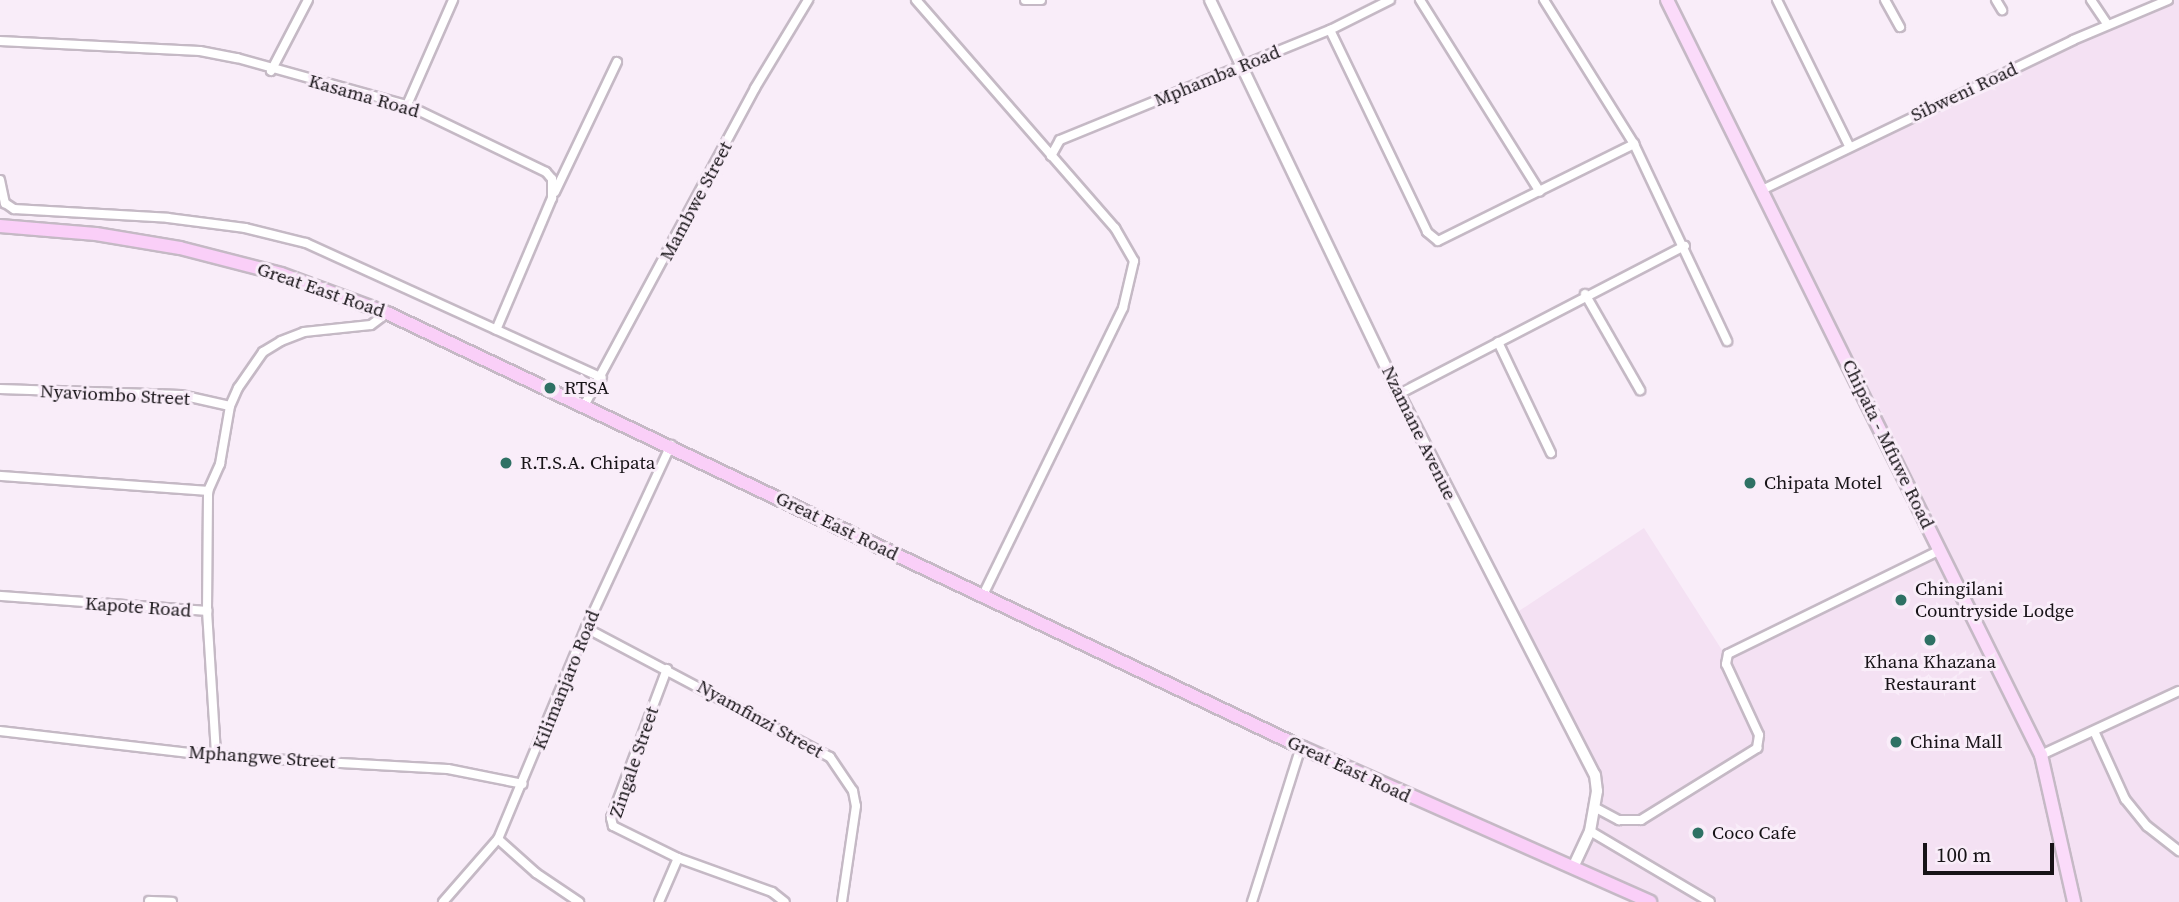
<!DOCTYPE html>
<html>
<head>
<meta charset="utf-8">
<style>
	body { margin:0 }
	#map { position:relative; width:2179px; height:902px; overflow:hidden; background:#f9edf9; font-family:"Source Serif 4",serif }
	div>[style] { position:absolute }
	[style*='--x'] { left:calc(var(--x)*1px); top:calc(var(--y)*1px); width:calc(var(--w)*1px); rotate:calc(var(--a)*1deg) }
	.built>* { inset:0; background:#f4e1f3 }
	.roads { filter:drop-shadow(2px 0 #c5b9c5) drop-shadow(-2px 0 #c5b9c5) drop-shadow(0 2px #c5b9c5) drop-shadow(0 -2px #c5b9c5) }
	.minor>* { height:8px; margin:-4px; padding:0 4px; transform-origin:4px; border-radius:4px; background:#fff }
	.tertiary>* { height:10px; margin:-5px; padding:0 5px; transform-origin:5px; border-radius:5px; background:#fff }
	.primary>* { height:12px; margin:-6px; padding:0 6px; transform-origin:6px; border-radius:6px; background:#fbdbfa }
	.trunk>* { height:12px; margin:-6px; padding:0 6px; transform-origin:6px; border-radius:6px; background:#facff8 }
	.dots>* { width:19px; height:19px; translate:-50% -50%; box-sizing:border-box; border:4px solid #f9edf9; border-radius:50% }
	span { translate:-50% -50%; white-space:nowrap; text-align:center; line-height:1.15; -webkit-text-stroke:6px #f9edf9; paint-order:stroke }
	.street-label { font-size:19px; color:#171317 }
	.poi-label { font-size:19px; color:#171317 }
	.left { translate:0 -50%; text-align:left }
	.scale { position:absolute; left:1923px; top:843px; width:131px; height:32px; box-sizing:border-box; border:4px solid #171317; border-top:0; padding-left:9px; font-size:21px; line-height:24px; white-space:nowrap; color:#171317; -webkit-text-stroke:5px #f9edf9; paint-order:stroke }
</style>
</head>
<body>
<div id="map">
	<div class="built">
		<i style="clip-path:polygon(2171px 0,2179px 0,2179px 902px,1649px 902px,1573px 867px,1595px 775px,1513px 615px,1644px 528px,1727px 658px,1939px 550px,1762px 190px)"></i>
	</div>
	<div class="roads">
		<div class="minor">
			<i style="--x:916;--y:0;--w:303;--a:48.9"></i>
			<i style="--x:1115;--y:228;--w:38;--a:60"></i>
			<i style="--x:1134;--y:261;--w:48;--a:103.2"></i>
			<i style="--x:1123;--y:308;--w:322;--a:116"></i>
			<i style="--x:1025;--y:0;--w:16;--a:0"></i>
			<i style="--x:1420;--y:0;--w:226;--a:58"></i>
			<i style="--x:1544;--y:0;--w:170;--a:58"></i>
			<i style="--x:1634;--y:144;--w:218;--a:64.7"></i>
			<i style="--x:1777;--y:0;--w:163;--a:63.7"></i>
			<i style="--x:1885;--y:0;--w:31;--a:61"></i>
			<i style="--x:1996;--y:0;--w:12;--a:59"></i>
			<i style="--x:2091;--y:0;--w:30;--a:56"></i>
			<i style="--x:1330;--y:30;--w:224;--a:64.3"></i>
			<i style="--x:1427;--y:232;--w:14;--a:39"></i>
			<i style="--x:1438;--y:241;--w:219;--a:-26.3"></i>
			<i style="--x:0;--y:41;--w:200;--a:2.9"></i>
			<i style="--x:200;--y:51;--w:38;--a:11"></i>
			<i style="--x:237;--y:58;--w:176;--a:15.5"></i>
			<i style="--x:407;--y:105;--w:154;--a:25.7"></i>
			<i style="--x:546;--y:172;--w:9;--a:49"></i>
			<i style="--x:552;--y:179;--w:19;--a:90"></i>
			<i style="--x:552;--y:198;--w:143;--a:113"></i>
			<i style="--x:271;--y:71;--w:80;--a:-62.5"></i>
			<i style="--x:407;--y:105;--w:115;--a:-66.3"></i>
			<i style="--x:1051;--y:156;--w:18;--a:-61"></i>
			<i style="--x:1060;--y:140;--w:292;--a:-22.2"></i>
			<i style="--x:1330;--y:30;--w:67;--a:-26.6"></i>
			<i style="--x:0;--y:180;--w:24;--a:78"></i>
			<i style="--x:5;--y:203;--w:11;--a:34"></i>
			<i style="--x:14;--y:209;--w:154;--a:3.3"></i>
			<i style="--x:168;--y:218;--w:78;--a:7.4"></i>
			<i style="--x:245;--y:228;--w:63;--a:13.8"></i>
			<i style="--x:306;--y:243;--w:325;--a:24.5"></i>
			<i style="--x:1762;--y:190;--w:345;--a:-25.7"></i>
			<i style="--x:2073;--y:40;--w:103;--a:-22.8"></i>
			<i style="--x:555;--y:192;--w:144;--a:-64.5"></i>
			<i style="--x:1585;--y:294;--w:111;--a:60.2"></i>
			<i style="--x:1498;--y:342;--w:123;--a:64.5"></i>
			<i style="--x:0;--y:389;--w:181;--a:1.9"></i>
			<i style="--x:181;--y:395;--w:50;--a:12.7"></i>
			<i style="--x:1399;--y:394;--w:322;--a:-27.4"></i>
			<i style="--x:585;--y:404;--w:359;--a:-61.7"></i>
			<i style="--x:755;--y:88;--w:103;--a:-58.9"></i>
			<i style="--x:0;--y:476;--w:209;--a:4.1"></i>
			<i style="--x:0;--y:596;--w:208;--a:4.1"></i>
			<i style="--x:207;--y:611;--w:120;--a:-89.5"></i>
			<i style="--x:208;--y:491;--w:30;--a:-66"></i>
			<i style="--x:220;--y:464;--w:59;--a:-80.2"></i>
			<i style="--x:230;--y:406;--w:20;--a:-66"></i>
			<i style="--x:238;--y:388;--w:44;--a:-55.2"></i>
			<i style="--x:263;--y:352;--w:21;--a:-31"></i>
			<i style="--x:281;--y:341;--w:25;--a:-21"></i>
			<i style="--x:304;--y:332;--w:67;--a:-6"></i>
			<i style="--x:371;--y:325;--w:20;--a:-37"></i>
			<i style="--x:207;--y:611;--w:145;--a:86.4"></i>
			<i style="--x:586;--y:628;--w:276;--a:27.9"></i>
			<i style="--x:830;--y:757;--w:41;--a:55.9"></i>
			<i style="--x:853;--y:791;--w:15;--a:79"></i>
			<i style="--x:856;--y:806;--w:97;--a:98.3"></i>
			<i style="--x:667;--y:669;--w:159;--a:110.6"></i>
			<i style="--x:611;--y:818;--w:8;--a:76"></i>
			<i style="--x:613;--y:826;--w:72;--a:26.2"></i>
			<i style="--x:678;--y:858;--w:100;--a:19.9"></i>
			<i style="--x:772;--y:892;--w:16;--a:38"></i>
			<i style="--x:0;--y:731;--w:217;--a:6.6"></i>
			<i style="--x:216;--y:756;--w:232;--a:3.2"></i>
			<i style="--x:448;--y:769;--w:76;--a:11.3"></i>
			<i style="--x:2094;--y:731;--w:75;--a:65.5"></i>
			<i style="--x:2125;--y:799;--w:35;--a:51"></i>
			<i style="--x:2147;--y:826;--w:41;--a:38"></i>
			<i style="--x:2041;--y:755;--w:152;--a:-24.9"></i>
			<i style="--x:1596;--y:808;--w:26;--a:28"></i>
			<i style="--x:1619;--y:820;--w:22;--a:0"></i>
			<i style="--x:1641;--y:820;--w:137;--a:-31.8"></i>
			<i style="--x:1757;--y:748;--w:13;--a:-81"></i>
			<i style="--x:1759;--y:735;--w:78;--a:-114.9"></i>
			<i style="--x:1726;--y:664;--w:10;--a:-79"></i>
			<i style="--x:1728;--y:654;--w:236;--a:-26.1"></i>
			<i style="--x:1590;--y:831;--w:139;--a:30.6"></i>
			<i style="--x:498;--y:839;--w:51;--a:41.8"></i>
			<i style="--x:536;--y:873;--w:52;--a:34"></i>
			<i style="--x:149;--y:901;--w:23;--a:2"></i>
			<i style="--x:443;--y:902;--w:84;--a:-48.9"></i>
			<i style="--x:498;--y:839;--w:229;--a:-67.4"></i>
			<i style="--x:586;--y:628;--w:202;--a:-65.1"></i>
			<i style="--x:659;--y:902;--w:48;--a:-66.6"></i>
			<i style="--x:1252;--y:902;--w:163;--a:-72.5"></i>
		</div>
		<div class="tertiary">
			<i style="--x:1210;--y:0;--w:437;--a:64.4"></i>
			<i style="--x:1399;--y:394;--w:428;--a:62.8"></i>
			<i style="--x:1595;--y:775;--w:16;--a:83"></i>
			<i style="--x:1597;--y:791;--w:41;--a:99.9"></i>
			<i style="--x:1590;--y:831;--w:40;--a:115"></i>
		</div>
		<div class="primary">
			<i style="--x:1667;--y:0;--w:843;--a:63.65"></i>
			<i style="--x:2041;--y:755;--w:151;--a:77.3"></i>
		</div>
		<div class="trunk">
			<i style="--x:0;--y:226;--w:96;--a:4.8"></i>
			<i style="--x:96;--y:234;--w:85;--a:9.5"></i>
			<i style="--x:180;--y:248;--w:104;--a:14.4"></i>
			<i style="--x:281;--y:274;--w:113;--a:20.2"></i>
			<i style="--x:387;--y:313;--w:1012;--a:25.4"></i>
			<i style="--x:1301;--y:747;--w:382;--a:23.9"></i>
		</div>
	</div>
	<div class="dots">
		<i style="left:550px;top:388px;background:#2e7164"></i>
		<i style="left:506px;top:463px;background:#2e7164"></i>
		<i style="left:1750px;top:483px;background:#2e7164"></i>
		<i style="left:1901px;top:600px;background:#2e7164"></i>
		<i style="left:1930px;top:640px;background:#2e7164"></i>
		<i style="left:1896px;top:742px;background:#2e7164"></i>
		<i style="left:1698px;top:833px;background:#2e7164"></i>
	</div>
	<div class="street-label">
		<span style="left:1217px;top:76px;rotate:-22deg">Mphamba Road</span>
		<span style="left:1964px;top:92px;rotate:-25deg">Sibweni Road</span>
		<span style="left:364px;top:96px;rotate:16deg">Kasama Road</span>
		<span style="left:696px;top:201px;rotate:-62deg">Mambwe Street</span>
		<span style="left:321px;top:290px;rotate:19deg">Great East Road</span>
		<span style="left:115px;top:395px;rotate:3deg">Nyaviombo Street</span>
		<span style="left:1419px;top:433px;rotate:64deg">Nzamane Avenue</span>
		<span style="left:1888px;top:444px;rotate:64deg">Chipata - Mfuwe Road</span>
		<span style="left:837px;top:526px;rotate:26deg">Great East Road</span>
		<span style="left:138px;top:607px;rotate:4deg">Kapote Road</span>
		<span style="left:566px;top:680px;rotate:-68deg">Kilimanjaro Road</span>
		<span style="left:760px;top:719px;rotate:29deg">Nyamfinzi Street</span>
		<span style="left:262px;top:757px;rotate:4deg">Mphangwe Street</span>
		<span style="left:634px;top:762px;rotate:-71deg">Zingale Street</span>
		<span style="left:1349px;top:769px;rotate:25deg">Great East Road</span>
	</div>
	<div class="poi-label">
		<span class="left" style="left:564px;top:388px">RTSA</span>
		<span class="left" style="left:520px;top:463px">R.T.S.A. Chipata</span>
		<span class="left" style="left:1764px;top:483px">Chipata Motel</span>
		<span class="left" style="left:1915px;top:600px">Chingilani<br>Countryside Lodge</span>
		<span style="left:1930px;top:673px">Khana Khazana<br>Restaurant</span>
		<span class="left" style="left:1910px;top:742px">China Mall</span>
		<span class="left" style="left:1712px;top:833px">Coco Cafe</span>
	</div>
	<div class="scale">100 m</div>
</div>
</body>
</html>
